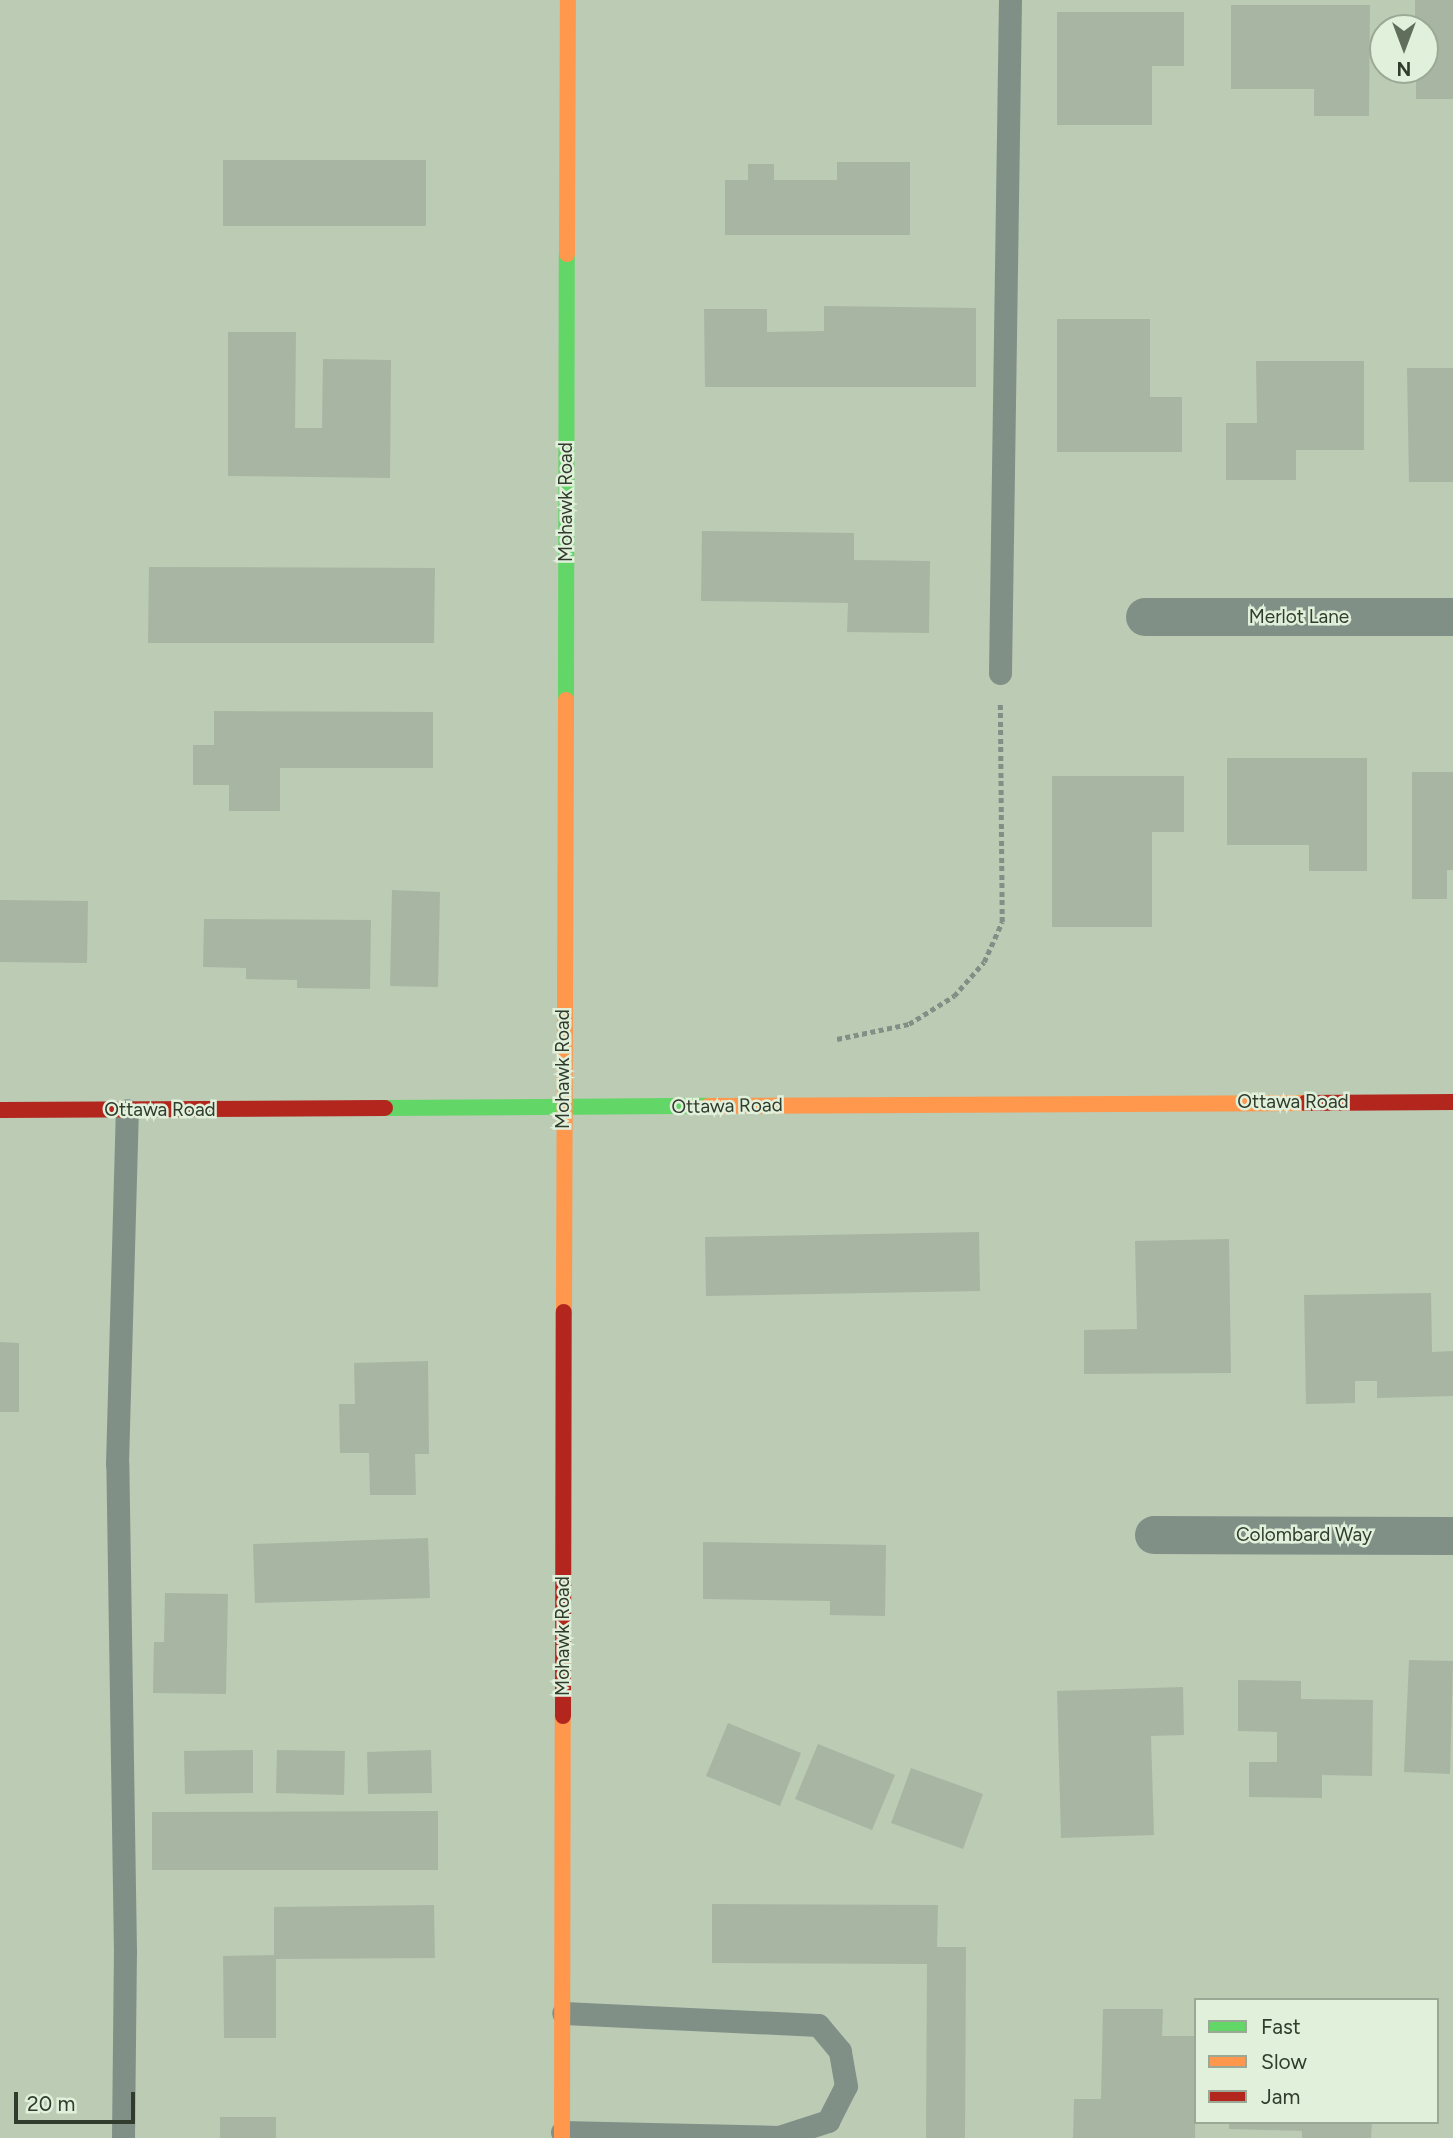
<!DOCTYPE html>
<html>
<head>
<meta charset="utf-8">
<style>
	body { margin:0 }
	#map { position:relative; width:1453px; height:2138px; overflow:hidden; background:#bbcbb4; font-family:Figtree,sans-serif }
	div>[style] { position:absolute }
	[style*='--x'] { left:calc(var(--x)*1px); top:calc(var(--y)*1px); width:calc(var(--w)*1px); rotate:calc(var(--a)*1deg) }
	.building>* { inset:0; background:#a8b5a3 }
	.path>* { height:4.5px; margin-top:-2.25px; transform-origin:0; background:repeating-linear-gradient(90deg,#818f86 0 5px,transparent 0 8.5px) }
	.lane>* { height:23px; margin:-11.5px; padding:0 11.5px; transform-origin:11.5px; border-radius:11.5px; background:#809087 }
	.street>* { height:38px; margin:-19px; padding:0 19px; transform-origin:19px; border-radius:19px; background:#809087 }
	.fast>* { height:16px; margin:-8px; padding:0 8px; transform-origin:8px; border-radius:8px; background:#63d668 }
	.slow>* { height:16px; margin:-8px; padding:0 8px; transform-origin:8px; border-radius:8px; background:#ff974d }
	.jam>* { height:16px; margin:-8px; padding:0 8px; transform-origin:8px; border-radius:8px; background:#b3261e }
	span { translate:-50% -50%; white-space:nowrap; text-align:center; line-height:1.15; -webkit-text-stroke:5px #e1f0db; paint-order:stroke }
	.street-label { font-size:19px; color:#313c2c }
	.legend { position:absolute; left:1194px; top:1998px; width:245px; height:126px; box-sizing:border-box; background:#e1f0db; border:2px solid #9ba895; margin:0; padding:9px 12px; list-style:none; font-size:21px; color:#313c2c }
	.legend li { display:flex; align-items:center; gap:14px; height:35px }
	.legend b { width:35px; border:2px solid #9ba895 }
	.north { position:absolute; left:1369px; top:14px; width:70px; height:70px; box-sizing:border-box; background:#e1f0db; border:2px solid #9ba895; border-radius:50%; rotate:180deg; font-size:19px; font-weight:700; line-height:28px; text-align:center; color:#313c2c }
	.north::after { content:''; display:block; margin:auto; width:24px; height:32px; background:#616e5c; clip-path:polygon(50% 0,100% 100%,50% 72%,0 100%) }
	.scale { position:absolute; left:14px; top:2092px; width:121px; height:32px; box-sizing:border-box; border:4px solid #313c2c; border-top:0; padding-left:9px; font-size:21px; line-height:24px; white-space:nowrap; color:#313c2c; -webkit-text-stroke:5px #e1f0db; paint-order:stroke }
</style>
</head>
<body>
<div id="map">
	<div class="building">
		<i style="clip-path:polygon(1415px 0,1453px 0,1453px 99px,1416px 99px,1416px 70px,1425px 70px,1425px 28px,1415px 28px)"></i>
		<i style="clip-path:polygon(1231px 5px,1370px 5px,1369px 116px,1314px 116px,1314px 89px,1231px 89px)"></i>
		<i style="clip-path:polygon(1057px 12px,1184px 12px,1184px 66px,1152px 66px,1152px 125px,1057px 125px)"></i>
		<i style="clip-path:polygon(223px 160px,426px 160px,426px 226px,223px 226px)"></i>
		<i style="clip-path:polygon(837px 162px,910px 162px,910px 235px,725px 235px,725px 180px,748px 180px,748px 164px,774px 164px,774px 180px,837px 180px)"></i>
		<i style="clip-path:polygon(824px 306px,976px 308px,976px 387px,705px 387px,704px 309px,767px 309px,767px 332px,824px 331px)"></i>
		<i style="clip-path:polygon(1057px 319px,1150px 319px,1150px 397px,1182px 397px,1182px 452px,1057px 452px)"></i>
		<i style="clip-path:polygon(228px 332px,296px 332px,295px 428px,322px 428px,323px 359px,391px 360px,390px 478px,228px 476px)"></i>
		<i style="clip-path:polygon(1256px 361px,1364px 361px,1364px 450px,1296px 450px,1296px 480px,1226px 480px,1226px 423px,1257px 423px)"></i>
		<i style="clip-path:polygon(1407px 368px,1453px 368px,1453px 482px,1409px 482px)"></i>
		<i style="clip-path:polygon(702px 531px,854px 533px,854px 560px,930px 561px,929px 633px,847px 632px,848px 603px,701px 601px)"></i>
		<i style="clip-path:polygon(149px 567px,435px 568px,434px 643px,148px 643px)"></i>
		<i style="clip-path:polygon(214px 711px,433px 712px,433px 768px,280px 768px,280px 811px,229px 811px,229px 785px,193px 785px,193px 745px,214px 745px)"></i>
		<i style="clip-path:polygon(1227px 758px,1367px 758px,1367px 871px,1309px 871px,1309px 845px,1227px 845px)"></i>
		<i style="clip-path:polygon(1412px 772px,1453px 772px,1453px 870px,1447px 870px,1447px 899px,1412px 899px)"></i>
		<i style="clip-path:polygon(1052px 776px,1184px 776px,1184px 832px,1152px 832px,1152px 927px,1052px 927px)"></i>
		<i style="clip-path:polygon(392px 890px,440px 892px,438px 987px,390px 986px)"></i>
		<i style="clip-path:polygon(0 900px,88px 901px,87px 963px,0 962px)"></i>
		<i style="clip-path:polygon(204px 919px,371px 920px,370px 989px,297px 988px,297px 980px,246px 979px,246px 968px,203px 967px)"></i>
		<i style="clip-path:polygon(979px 1232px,980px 1291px,706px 1296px,705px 1237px)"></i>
		<i style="clip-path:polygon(1229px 1239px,1231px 1373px,1084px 1374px,1084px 1330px,1137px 1329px,1135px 1241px)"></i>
		<i style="clip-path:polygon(1431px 1293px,1432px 1352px,1453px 1351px,1453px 1396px,1377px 1398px,1377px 1381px,1355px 1381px,1355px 1403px,1306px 1404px,1304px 1295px)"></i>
		<i style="clip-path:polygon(0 1342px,19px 1343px,19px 1412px,0 1412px)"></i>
		<i style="clip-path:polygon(428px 1361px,429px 1454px,415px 1454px,416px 1495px,370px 1495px,369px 1453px,340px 1453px,339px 1404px,355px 1404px,354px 1363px)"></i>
		<i style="clip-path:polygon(428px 1538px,430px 1598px,255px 1603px,253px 1544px)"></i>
		<i style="clip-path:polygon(703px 1542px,886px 1545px,885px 1616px,830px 1615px,830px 1601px,703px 1599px)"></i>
		<i style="clip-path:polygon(165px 1593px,228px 1594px,226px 1694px,153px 1693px,154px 1642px,164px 1642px)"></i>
		<i style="clip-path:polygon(1409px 1660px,1453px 1661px,1450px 1774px,1404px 1772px)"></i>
		<i style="clip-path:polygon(1238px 1680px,1301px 1681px,1301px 1699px,1373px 1700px,1372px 1776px,1322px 1775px,1322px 1798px,1249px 1797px,1249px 1762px,1277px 1762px,1277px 1732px,1238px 1731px)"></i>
		<i style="clip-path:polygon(1183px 1687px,1184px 1735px,1151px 1736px,1154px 1835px,1061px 1838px,1057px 1691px)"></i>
		<i style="clip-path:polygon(728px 1723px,801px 1753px,780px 1806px,706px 1776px)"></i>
		<i style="clip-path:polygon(818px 1744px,895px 1775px,872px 1830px,795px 1799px)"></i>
		<i style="clip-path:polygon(253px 1750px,253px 1793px,185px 1794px,184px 1751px)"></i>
		<i style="clip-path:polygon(277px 1750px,345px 1751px,344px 1795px,276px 1793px)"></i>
		<i style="clip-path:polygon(431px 1750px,432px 1793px,368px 1794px,367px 1752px)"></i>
		<i style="clip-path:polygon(911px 1768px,983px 1794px,963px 1849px,891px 1823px)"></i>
		<i style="clip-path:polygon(438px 1811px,438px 1870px,152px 1870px,152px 1812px)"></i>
		<i style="clip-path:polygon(712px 1904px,938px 1905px,937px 1947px,966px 1947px,965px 2138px,926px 2138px,927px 1964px,712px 1963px)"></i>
		<i style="clip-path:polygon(434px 1905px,435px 1958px,276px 1959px,276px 2038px,224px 2038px,223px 1956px,274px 1955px,274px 1907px)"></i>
		<i style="clip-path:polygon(1103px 2009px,1163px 2009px,1162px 2036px,1196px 2036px,1195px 2138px,1073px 2138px,1074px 2099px,1101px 2099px)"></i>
		<i style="clip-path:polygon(220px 2117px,276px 2117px,276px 2138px,220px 2138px)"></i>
		<i style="clip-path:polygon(1229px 2122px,1372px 2122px,1371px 2138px,1302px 2138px,1302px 2131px,1229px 2129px)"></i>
	</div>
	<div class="path">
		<i style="--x:837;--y:1039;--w:74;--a:-11.8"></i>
		<i style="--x:909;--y:1024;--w:53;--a:-31.9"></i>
		<i style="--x:954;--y:996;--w:45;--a:-48.6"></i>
		<i style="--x:984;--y:962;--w:44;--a:-65.8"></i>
		<i style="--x:1002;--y:922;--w:220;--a:-90.5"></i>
	</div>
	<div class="lane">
		<i style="--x:1000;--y:673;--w:673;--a:-89.15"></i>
		<i style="--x:562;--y:2132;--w:217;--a:1.3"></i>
		<i style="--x:779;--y:2137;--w:52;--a:-18.1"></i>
		<i style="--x:828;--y:2121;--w:39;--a:-63"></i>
		<i style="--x:846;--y:2086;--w:36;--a:-100"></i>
		<i style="--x:840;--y:2051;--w:34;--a:-130"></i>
		<i style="--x:818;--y:2025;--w:255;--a:-177.3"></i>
		<i style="--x:123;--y:2138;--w:186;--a:-89.4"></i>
		<i style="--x:125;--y:1952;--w:488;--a:-90.9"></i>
		<i style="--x:117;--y:1464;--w:354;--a:-88.4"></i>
	</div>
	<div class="street">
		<i style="--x:1145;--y:617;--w:308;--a:0"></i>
		<i style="--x:1154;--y:1535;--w:299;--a:0.2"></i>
	</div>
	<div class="fast">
		<i style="--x:566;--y:700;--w:446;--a:-89.9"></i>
		<i style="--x:385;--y:1108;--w:323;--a:-0.4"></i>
	</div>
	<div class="slow">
		<i style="--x:567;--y:254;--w:254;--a:-89.8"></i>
		<i style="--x:708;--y:1106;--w:597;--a:-0.29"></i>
		<i style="--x:564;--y:1312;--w:612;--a:-89.81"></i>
		<i style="--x:562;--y:2138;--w:422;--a:-89.9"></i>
	</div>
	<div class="jam">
		<i style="--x:1305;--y:1103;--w:148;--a:-0.4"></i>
		<i style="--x:0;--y:1110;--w:385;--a:-0.3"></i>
		<i style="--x:563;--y:1716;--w:404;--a:-89.9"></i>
	</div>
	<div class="street-label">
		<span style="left:566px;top:502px;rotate:-90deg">Mohawk Road</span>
		<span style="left:1299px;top:617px">Merlot Lane</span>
		<span style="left:563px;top:1069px;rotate:-90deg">Mohawk Road</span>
		<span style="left:1293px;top:1102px">Ottawa Road</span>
		<span style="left:727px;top:1106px;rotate:-1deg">Ottawa Road</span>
		<span style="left:160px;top:1110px">Ottawa Road</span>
		<span style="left:1304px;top:1535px">Colombard Way</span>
		<span style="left:563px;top:1636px;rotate:-90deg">Mohawk Road</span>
	</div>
	<ul class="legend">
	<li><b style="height:9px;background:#63d668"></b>Fast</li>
	<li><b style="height:9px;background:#ff974d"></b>Slow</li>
	<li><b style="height:9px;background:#b3261e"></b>Jam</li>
	</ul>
	<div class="north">N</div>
	<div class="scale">20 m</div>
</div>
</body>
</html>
